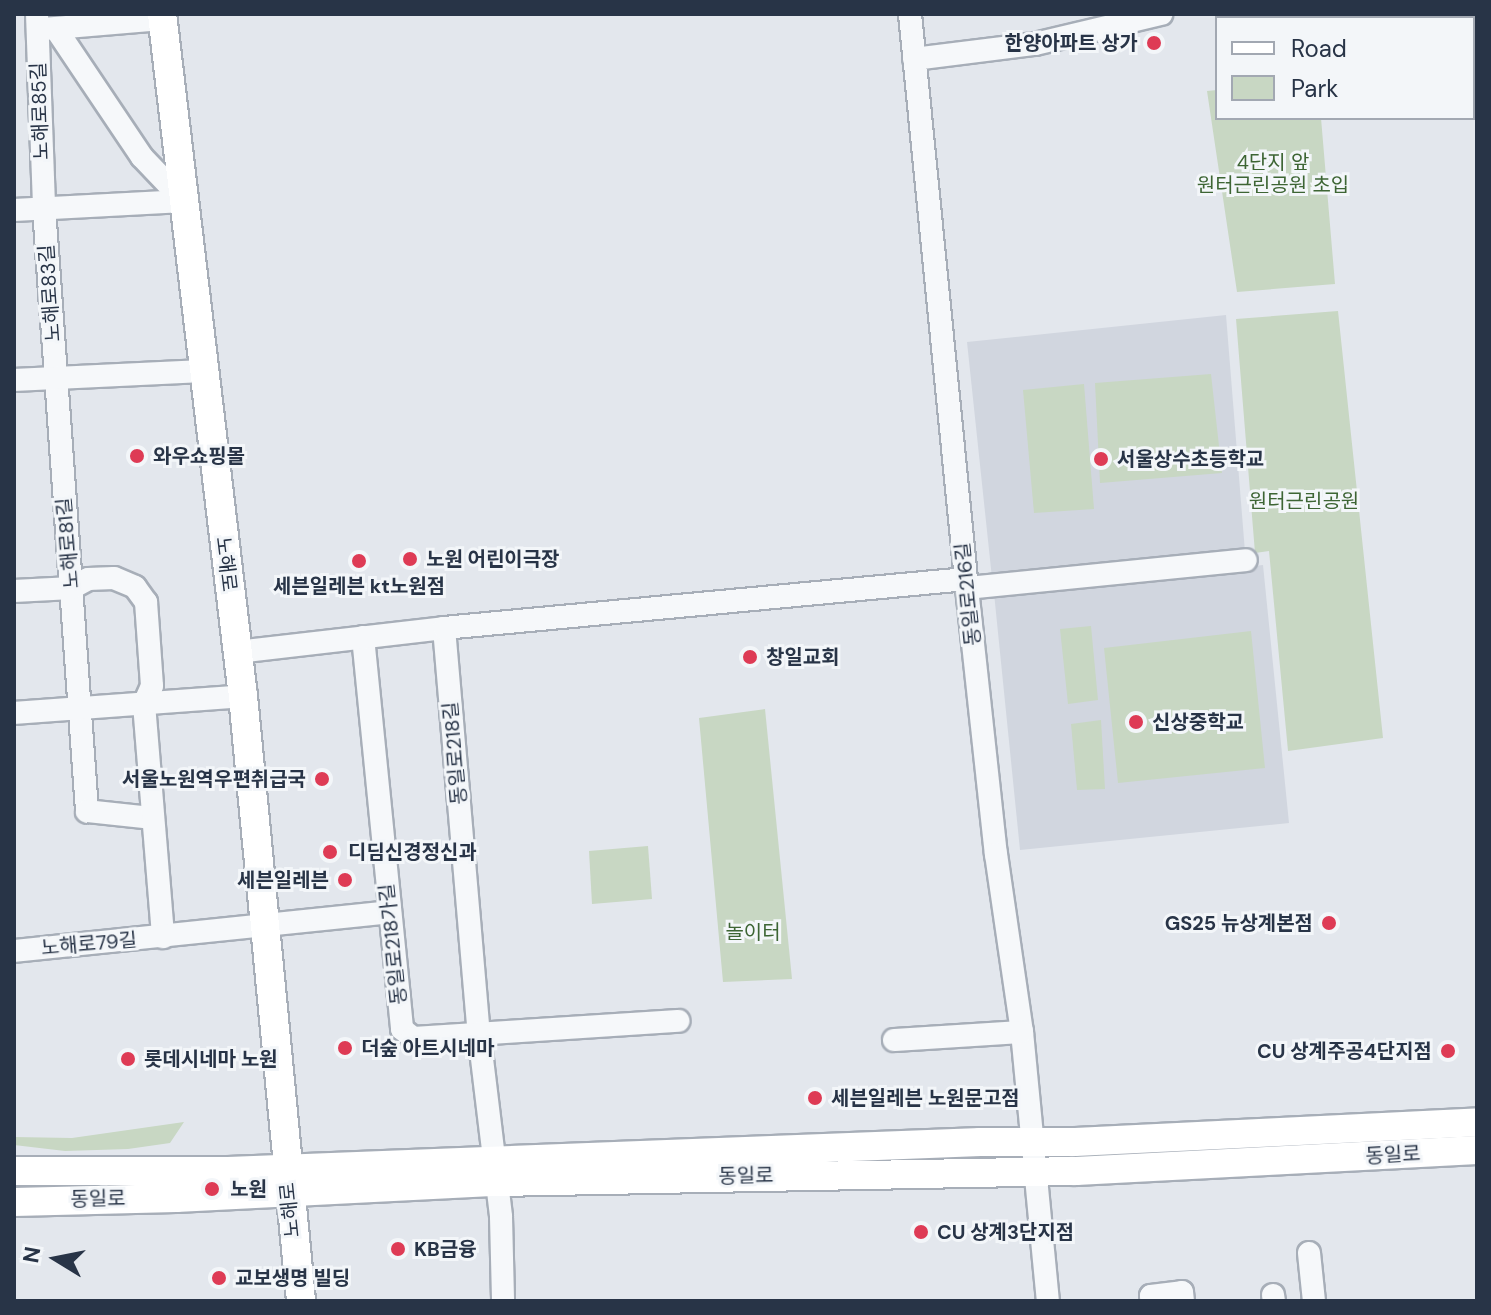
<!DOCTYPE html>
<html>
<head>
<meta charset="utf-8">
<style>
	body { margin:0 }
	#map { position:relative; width:1491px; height:1315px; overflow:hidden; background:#e3e7ed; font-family:"DM Sans","Noto Sans KR",sans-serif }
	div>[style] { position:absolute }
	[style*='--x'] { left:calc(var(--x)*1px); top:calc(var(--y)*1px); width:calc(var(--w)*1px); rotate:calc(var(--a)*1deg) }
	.built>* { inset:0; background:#d1d6df }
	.green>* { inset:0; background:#c8d7c3 }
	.roads { filter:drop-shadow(2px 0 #a7aeb8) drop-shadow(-2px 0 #a7aeb8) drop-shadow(0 2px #a7aeb8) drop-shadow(0 -2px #a7aeb8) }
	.minor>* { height:22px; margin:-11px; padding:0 11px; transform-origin:11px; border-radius:11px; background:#f6f8fa }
	.major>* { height:28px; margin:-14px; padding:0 14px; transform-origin:14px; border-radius:14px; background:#fff }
	.dots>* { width:22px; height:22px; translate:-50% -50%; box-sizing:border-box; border:4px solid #f3f6f9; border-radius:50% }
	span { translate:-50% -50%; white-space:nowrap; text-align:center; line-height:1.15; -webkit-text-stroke:6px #f3f6f9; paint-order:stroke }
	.poi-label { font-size:20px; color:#283447; font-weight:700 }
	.right { translate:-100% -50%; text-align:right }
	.left { translate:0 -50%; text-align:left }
	.street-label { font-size:20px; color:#283447 }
	.park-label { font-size:20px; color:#3d6534 }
	.frame { position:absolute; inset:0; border:16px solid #283447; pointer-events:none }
	.legend { position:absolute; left:1215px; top:16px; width:260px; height:104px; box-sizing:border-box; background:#f3f6f9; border:2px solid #a2a8b2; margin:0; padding:10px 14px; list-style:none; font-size:24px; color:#283447 }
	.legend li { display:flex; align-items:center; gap:16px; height:40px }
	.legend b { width:40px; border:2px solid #a2a8b2 }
	.north { position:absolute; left:16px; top:1219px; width:80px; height:80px; -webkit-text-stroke:6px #f3f6f9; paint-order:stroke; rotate:280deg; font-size:22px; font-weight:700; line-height:32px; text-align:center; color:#283447 }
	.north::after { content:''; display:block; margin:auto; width:28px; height:36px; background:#283447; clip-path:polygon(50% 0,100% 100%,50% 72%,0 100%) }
</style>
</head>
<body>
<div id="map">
	<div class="built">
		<i style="clip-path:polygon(1226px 315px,1245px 552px,992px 578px,967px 342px)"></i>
		<i style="clip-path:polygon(1263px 565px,1289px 823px,1020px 850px,994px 593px)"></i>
	</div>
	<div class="green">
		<i style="clip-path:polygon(1217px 90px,1217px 118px,1321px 118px,1335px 284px,1237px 292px,1207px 91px)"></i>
		<i style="clip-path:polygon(1338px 311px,1383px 738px,1288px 751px,1269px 551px,1255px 553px,1236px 319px)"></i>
		<i style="clip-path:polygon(1211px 374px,1222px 473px,1100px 483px,1095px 383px)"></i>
		<i style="clip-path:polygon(1084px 384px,1094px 509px,1034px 513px,1023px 390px)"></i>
		<i style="clip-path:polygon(1091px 626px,1098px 700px,1068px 704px,1060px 629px)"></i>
		<i style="clip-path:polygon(1251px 631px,1265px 768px,1118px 783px,1104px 648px)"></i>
		<i style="clip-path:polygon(765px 709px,792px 979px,723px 982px,699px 718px)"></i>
		<i style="clip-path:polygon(1101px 720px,1105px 789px,1077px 790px,1071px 724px)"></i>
		<i style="clip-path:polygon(648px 846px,652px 899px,592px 904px,589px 851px)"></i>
		<i style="clip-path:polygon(184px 1122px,170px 1143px,128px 1149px,65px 1151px,14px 1145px,14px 1137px,72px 1138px)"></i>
	</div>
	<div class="roads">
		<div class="minor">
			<i style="--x:37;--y:14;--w:194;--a:87.9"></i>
			<i style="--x:44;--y:208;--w:605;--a:85.92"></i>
			<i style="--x:87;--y:811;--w:65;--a:6.1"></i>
			<i style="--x:910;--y:14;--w:568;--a:84.34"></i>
			<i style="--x:966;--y:579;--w:277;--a:83.8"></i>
			<i style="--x:996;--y:854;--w:180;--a:81.7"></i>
			<i style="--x:1022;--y:1032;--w:270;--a:84.5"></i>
			<i style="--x:1307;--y:14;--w:4;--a:76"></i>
			<i style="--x:1473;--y:19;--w:4;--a:-14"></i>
			<i style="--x:43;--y:29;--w:119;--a:-4.8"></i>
			<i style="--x:56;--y:29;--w:154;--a:56.1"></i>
			<i style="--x:142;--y:157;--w:61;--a:46.3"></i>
			<i style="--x:914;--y:59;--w:122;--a:-7.1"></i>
			<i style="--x:1035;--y:44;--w:130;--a:-13.4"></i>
			<i style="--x:14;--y:210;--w:170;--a:-3"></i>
			<i style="--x:14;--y:380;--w:189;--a:-2.7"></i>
			<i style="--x:967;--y:588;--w:280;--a:-5.7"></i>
			<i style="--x:14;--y:591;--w:58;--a:-3"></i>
			<i style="--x:72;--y:588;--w:18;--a:-29"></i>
			<i style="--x:88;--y:579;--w:26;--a:-2"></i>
			<i style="--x:114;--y:578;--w:23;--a:23"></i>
			<i style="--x:135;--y:587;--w:19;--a:54"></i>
			<i style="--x:146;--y:602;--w:84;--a:85.9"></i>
			<i style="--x:152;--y:686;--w:20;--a:114"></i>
			<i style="--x:144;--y:704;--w:234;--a:85.3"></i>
			<i style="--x:444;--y:628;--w:408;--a:85.1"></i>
			<i style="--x:479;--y:1034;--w:184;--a:83.1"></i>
			<i style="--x:501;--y:1217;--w:84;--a:88.6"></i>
			<i style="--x:363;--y:637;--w:394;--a:84.3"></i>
			<i style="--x:402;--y:1029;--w:14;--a:39"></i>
			<i style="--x:413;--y:1038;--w:266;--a:-3.7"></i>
			<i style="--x:237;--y:652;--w:208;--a:-6.6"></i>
			<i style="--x:444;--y:628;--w:524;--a:-5.36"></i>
			<i style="--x:14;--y:713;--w:230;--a:-4.2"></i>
			<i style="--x:14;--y:951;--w:378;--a:-5.9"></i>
			<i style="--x:894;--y:1040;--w:128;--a:-3.6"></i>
			<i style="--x:1309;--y:1253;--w:48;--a:84.1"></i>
			<i style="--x:1273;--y:1295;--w:6;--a:81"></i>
			<i style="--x:1152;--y:1301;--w:5;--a:-101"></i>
			<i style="--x:1151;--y:1296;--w:31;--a:-7"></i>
			<i style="--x:1182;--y:1292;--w:9;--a:84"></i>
		</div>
		<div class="major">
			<i style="--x:162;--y:14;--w:687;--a:83.23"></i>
			<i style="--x:243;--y:696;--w:608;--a:84.52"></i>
			<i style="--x:14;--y:1171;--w:214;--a:0"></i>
			<i style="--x:228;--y:1171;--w:753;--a:-2.21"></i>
			<i style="--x:980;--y:1142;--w:94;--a:0"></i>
			<i style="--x:1074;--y:1142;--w:403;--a:-2.8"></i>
			<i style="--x:14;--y:1202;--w:162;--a:-1.4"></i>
			<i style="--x:176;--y:1198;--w:321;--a:-2.9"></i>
			<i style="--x:497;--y:1182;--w:579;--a:-1.09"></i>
			<i style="--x:1076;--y:1171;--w:402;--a:-3"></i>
		</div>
	</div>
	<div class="dots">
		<i style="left:1154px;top:43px;background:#de3b55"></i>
		<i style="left:137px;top:456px;background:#de3b55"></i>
		<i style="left:1101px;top:459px;background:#de3b55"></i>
		<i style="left:410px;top:559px;background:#de3b55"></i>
		<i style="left:359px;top:561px;background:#de3b55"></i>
		<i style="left:750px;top:657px;background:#de3b55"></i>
		<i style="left:1136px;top:722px;background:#de3b55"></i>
		<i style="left:322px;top:779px;background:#de3b55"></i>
		<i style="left:330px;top:852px;background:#de3b55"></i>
		<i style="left:345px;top:880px;background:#de3b55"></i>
		<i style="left:1329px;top:923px;background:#de3b55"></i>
		<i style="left:345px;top:1048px;background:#de3b55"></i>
		<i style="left:1448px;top:1051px;background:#de3b55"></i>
		<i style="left:128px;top:1059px;background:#de3b55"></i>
		<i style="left:815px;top:1098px;background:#de3b55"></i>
		<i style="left:212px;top:1189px;background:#de3b55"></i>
		<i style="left:921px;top:1232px;background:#de3b55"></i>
		<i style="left:398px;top:1249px;background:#de3b55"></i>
		<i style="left:219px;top:1278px;background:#de3b55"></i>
	</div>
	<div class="poi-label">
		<span class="right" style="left:1138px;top:43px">한양아파트 상가</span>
		<span class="left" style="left:153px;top:456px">와우쇼핑몰</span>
		<span class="left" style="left:1117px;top:459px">서울상수초등학교</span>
		<span class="left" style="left:426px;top:559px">노원 어린이극장</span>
		<span style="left:359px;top:586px">세븐일레븐 kt노원점</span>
		<span class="left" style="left:766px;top:657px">창일교회</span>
		<span class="left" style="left:1152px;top:722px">신상중학교</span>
		<span class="right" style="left:306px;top:779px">서울노원역우편취급국</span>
		<span class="left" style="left:348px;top:852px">디딤신경정신과</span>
		<span class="right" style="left:329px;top:880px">세븐일레븐</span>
		<span class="right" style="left:1313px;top:923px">GS25 뉴상계본점</span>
		<span class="left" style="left:361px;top:1048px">더숲 아트시네마</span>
		<span class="right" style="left:1432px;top:1051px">CU 상계주공4단지점</span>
		<span class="left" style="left:144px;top:1059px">롯데시네마 노원</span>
		<span class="left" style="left:831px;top:1098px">세븐일레븐 노원문고점</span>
		<span class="left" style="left:230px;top:1189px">노원</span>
		<span class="left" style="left:937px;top:1232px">CU 상계3단지점</span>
		<span class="left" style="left:414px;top:1249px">KB금융</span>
		<span class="left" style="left:235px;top:1278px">교보생명 빌딩</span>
	</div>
	<div class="street-label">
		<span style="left:40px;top:111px;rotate:-92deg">노해로85길</span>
		<span style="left:50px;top:293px;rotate:-94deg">노해로83길</span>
		<span style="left:68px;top:543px;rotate:-95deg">노해로81길</span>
		<span style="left:226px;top:564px;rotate:83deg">노해로</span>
		<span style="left:968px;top:594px;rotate:-96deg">동일로216길</span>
		<span style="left:455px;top:753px;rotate:-95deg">동일로218길</span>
		<span style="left:89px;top:944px;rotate:-5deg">노해로79길</span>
		<span style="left:393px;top:944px;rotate:-96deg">동일로218가길</span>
		<span style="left:1393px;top:1155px;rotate:-3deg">동일로</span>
		<span style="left:746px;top:1176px;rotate:-1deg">동일로</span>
		<span style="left:98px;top:1199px;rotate:-1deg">동일로</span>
		<span style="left:290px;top:1210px;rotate:-96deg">노해로</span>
	</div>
	<div class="park-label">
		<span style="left:1273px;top:174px">4단지 앞<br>원터근린공원 초입</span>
		<span style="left:1304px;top:501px">원터근린공원</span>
		<span style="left:753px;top:932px">놀이터</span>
	</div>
	<div class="frame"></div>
	<ul class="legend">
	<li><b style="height:10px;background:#fff"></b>Road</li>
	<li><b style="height:22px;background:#c8d7c3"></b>Park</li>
	</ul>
	<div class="north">N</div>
</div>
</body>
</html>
